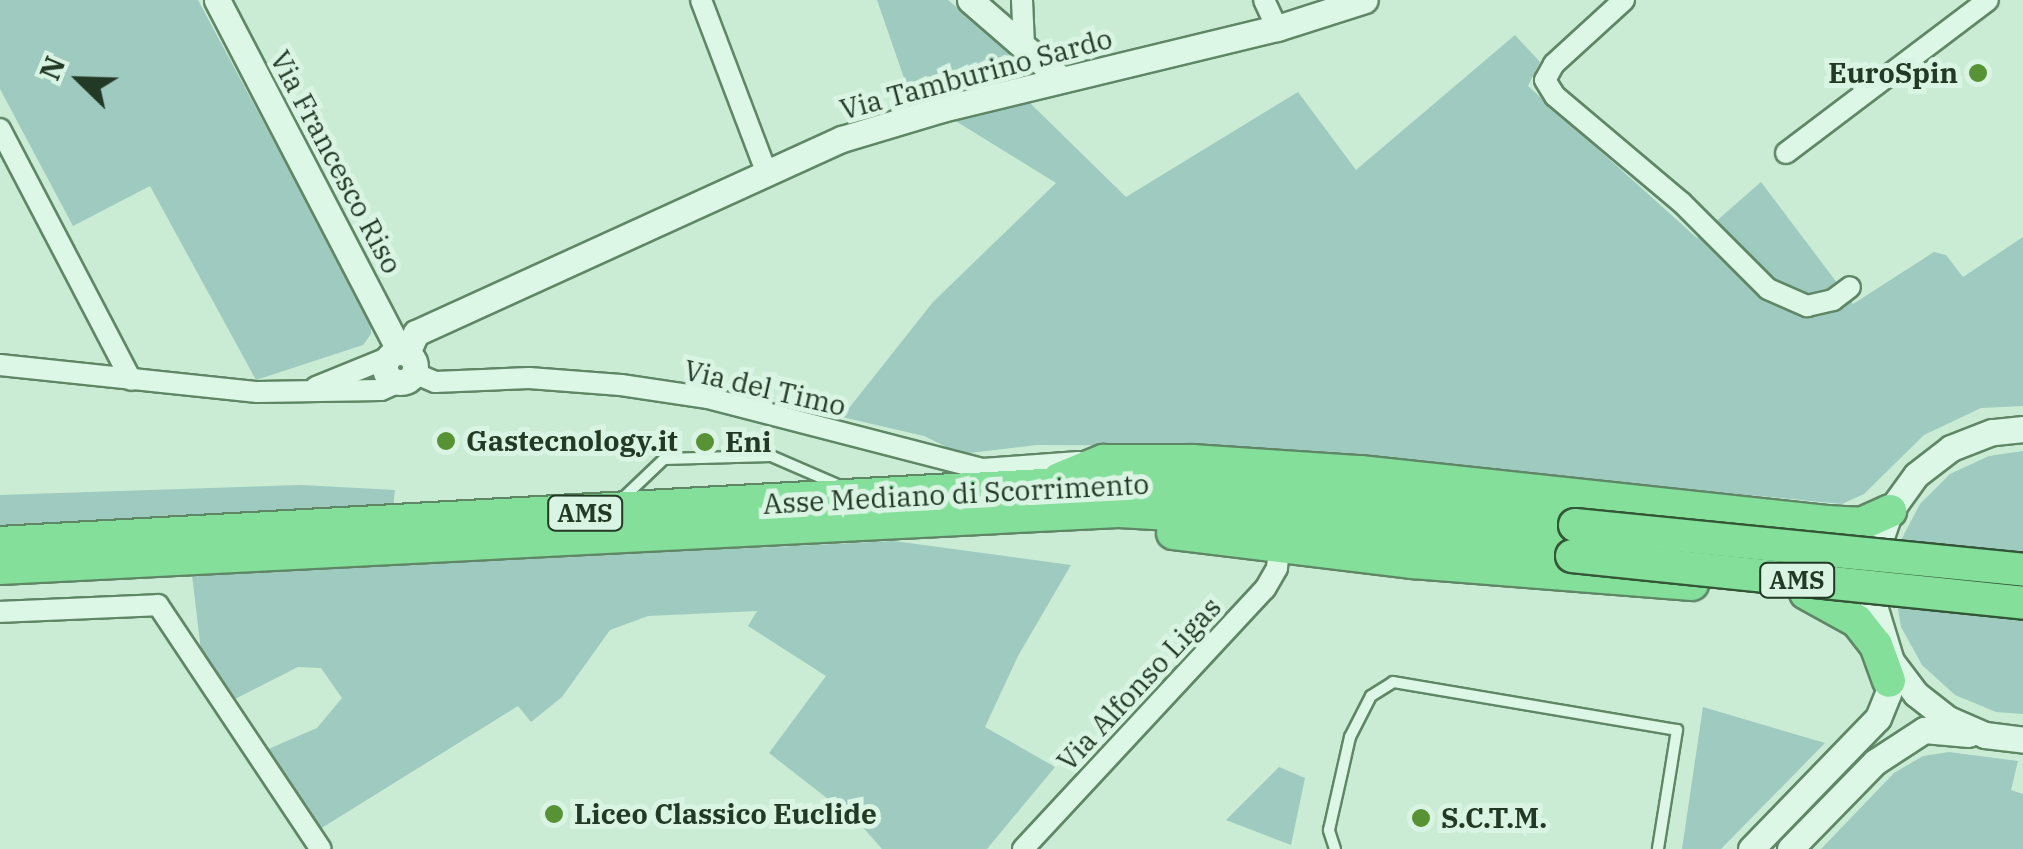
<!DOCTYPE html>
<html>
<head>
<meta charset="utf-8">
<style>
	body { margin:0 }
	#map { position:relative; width:2023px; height:849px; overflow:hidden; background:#caecd5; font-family:"IBM Plex Serif",serif }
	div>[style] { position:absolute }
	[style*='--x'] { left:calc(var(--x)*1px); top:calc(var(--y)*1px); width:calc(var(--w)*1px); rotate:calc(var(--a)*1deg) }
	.green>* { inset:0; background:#9ecabf }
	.roads { filter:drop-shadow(2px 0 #5f8766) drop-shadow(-2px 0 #5f8766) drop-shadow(0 2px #5f8766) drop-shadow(0 -2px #5f8766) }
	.service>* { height:10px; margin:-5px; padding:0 5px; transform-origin:5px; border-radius:5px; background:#ddf7e6 }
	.minor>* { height:20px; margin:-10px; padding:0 10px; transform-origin:10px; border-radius:10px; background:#ddf7e6 }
	.tertiary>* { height:25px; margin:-12.5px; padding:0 12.5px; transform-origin:12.5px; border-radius:12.5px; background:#ddf7e6 }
	.tertiary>.ring { margin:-12.5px; padding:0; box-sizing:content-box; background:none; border:25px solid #ddf7e6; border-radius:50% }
	.trunk>* { height:32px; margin:-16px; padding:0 16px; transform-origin:16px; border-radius:16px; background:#84df9a }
	.bridges { filter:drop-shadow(2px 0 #335637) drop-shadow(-2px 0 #335637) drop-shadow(0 2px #335637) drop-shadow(0 -2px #335637) }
	.trunk-bridge>* { height:32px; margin:-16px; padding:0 16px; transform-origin:16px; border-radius:16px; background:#84df9a }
	.dots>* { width:28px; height:28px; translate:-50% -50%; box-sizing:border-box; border:5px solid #d9f4e2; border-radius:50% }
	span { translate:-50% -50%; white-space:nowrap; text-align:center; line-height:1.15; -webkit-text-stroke:10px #d9f4e2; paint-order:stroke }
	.shield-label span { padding:2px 8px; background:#d9f4e2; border:2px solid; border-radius:8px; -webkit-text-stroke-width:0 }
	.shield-label { font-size:25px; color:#223925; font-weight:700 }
	.poi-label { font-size:28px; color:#223925; font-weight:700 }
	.right { translate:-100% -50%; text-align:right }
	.left { translate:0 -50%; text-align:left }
	.street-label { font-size:28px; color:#223925 }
	.north { position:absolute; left:30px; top:30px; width:100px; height:100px; -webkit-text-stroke:8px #d9f4e2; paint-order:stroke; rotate:293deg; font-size:28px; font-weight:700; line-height:40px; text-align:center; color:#223925 }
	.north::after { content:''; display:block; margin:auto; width:35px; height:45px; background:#223925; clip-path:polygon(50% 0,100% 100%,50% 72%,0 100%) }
</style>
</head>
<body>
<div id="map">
	<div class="green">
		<i style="clip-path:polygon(0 0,198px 0,371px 323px,371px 334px,363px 345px,256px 380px,150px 186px,73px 226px,0 89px)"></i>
		<i style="clip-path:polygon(877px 0,948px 0,1019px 61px,1018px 71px,911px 98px)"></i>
		<i style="clip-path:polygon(1515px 35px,1540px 62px,1528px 86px,1697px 238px,1761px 182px,1853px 304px,1934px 252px,1946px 255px,1963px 277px,2023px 237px,2023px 406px,1981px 408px,1924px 435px,1864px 494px,1842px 504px,1237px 446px,1037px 445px,961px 454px,924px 436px,842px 417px,933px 302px,1056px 183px,954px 120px,1028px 101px,1126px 197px,1298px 92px,1356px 170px)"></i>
		<i style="clip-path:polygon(2023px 451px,2023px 714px,1996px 712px,1955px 695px,1922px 665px,1901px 627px,1894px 585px,1900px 542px,1920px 504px,1950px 474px,1989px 456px)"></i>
		<i style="clip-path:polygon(301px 485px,395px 490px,393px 510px,0 531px,0 495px)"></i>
		<i style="clip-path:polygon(894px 541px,1071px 565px,1018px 656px,985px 727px,1055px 767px,987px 849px,882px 849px,860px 824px,769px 753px,826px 676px,748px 626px,757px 611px,648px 616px,610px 630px,562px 697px,531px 722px,518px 706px,320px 829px,266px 750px,317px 728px,342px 698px,321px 668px,298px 667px,233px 700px,201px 651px,192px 575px)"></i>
		<i style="clip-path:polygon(1703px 707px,1825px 743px,1721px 849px,1682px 849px)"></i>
		<i style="clip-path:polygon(1949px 752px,2018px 761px,2011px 790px,2023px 794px,2023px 849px,1821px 849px,1894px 773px,1923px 756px)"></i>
		<i style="clip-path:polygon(1279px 767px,1305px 778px,1291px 845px,1226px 820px)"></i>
	</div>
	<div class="roads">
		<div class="service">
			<i style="--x:622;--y:499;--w:58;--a:-43.6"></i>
			<i style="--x:664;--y:459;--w:107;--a:-1.6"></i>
			<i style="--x:771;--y:456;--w:73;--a:23.4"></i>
			<i style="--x:1335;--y:849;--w:20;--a:-108"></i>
			<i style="--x:1329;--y:830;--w:95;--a:-77.3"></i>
			<i style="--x:1350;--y:737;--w:46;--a:-62.9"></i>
			<i style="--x:1371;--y:696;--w:26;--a:-32"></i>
			<i style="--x:1393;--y:682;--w:288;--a:9.6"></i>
			<i style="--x:1677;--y:730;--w:121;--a:99.1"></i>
		</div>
		<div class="minor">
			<i style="--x:701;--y:0;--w:186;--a:69.2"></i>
			<i style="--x:1022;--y:0;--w:46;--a:87.5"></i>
			<i style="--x:1264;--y:0;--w:31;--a:65"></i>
			<i style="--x:1624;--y:0;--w:95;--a:137.6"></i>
			<i style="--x:1554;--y:64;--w:18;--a:119"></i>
			<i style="--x:1545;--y:80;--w:19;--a:58"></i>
			<i style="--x:1555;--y:96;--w:165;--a:40.1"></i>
			<i style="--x:1681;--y:202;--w:123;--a:45"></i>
			<i style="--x:1768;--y:289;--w:43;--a:23.6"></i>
			<i style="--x:1807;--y:306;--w:27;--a:-13"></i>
			<i style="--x:1833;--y:300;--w:21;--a:-37"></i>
			<i style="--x:0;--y:129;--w:283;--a:62.4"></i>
			<i style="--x:1786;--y:153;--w:253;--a:-37.1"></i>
			<i style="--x:0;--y:365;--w:259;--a:6"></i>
			<i style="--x:258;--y:392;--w:123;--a:-0.9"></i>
			<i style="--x:381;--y:390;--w:20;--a:-24"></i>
			<i style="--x:414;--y:373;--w:23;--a:23"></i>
			<i style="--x:435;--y:382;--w:94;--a:-2.4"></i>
			<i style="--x:529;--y:378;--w:92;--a:4.4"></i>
			<i style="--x:621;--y:385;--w:88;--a:8.5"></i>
			<i style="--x:708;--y:398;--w:284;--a:14.5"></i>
			<i style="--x:983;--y:469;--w:96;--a:-4.2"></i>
			<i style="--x:316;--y:387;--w:77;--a:-22.2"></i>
			<i style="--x:0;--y:612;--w:158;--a:-2.5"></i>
			<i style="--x:158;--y:605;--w:293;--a:56.3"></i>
			<i style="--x:1023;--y:849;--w:355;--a:-47.1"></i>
			<i style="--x:1265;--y:589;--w:24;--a:-60"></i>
			<i style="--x:1277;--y:568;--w:19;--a:-84"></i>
		</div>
		<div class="tertiary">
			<i style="--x:217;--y:0;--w:396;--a:62.5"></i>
			<i style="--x:970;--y:0;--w:121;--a:41"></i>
			<i class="ring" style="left:385px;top:352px;width:5px;height:5px"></i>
			<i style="--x:407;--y:353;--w:22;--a:-66"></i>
			<i style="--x:416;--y:333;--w:468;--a:-24.5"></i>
			<i style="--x:842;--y:139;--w:104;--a:-16.7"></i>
			<i style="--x:942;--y:109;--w:345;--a:-13.6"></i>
			<i style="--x:1277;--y:28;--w:92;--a:-17.7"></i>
			<i style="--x:2023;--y:429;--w:31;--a:174"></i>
			<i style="--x:1992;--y:432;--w:44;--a:158.7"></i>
			<i style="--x:1951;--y:448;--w:44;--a:142.4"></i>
			<i style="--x:1916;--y:475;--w:44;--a:125.8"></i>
			<i style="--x:1890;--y:511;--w:46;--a:109.2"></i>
			<i style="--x:1875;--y:554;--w:45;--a:93.8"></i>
			<i style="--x:1872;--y:599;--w:65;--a:73"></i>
			<i style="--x:1891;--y:661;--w:41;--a:52.9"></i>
			<i style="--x:1916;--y:694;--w:41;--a:38"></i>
			<i style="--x:1948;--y:719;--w:40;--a:23.4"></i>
			<i style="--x:1985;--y:735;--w:38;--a:7"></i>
			<i style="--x:1751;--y:849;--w:182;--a:-45.9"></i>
			<i style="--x:1878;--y:718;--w:27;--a:-68"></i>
			<i style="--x:1888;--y:693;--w:26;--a:-83"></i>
			<i style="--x:1790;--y:849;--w:122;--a:-45.7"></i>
			<i style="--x:1875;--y:762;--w:59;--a:-33.1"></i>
			<i style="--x:1924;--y:730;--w:45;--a:5.1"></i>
		</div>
		<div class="trunk">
			<i style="--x:1059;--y:479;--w:48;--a:-22.2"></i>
			<i style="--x:1103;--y:461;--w:90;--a:0"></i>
			<i style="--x:1193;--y:461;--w:167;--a:3.8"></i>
			<i style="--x:1360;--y:472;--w:469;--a:6.1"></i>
			<i style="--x:1826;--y:522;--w:35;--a:3"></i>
			<i style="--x:1861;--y:524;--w:32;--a:-24"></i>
			<i style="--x:1173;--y:533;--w:242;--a:6.9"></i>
			<i style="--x:1413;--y:562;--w:280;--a:4.5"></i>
			<i style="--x:0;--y:543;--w:1045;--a:-3.18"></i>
			<i style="--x:1043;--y:485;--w:213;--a:1.1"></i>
			<i style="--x:1256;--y:489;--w:321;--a:6.4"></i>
			<i style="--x:0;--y:568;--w:1120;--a:-2.92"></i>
			<i style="--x:1119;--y:511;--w:122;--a:3.3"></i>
			<i style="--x:1241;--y:518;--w:333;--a:6.5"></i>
			<i style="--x:1806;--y:593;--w:58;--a:28.8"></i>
			<i style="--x:1857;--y:621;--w:31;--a:52"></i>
			<i style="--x:1876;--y:645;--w:38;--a:70"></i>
		</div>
	</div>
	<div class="bridges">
		<div class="trunk-bridge">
			<i style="--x:1575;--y:525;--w:450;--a:5.7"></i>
			<i style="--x:1572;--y:556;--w:453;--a:5.9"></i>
		</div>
	</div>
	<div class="dots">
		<i style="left:1978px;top:73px;background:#579234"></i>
		<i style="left:446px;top:441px;background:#579234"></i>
		<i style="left:705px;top:442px;background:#579234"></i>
		<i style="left:554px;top:814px;background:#579234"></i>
		<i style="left:1421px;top:818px;background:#579234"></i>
	</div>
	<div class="shield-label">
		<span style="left:585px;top:513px">AMS</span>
		<span style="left:1797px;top:580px">AMS</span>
	</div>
	<div class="poi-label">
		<span class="right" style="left:1958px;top:73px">EuroSpin</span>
		<span class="left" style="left:466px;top:441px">Gastecnology.it</span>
		<span class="left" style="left:725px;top:442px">Eni</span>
		<span class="left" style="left:574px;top:814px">Liceo Classico Euclide</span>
		<span class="left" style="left:1441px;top:818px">S.C.T.M.</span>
	</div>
	<div class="street-label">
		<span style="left:976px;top:74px;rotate:-15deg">Via Tamburino Sardo</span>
		<span style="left:336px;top:162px;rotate:62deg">Via Francesco Riso</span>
		<span style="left:765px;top:388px;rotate:13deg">Via del Timo</span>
		<span style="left:956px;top:494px;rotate:-3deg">Asse Mediano di Scorrimento</span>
		<span style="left:1139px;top:684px;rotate:-47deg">Via Alfonso Ligas</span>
	</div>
	<div class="north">N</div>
</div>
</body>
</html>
